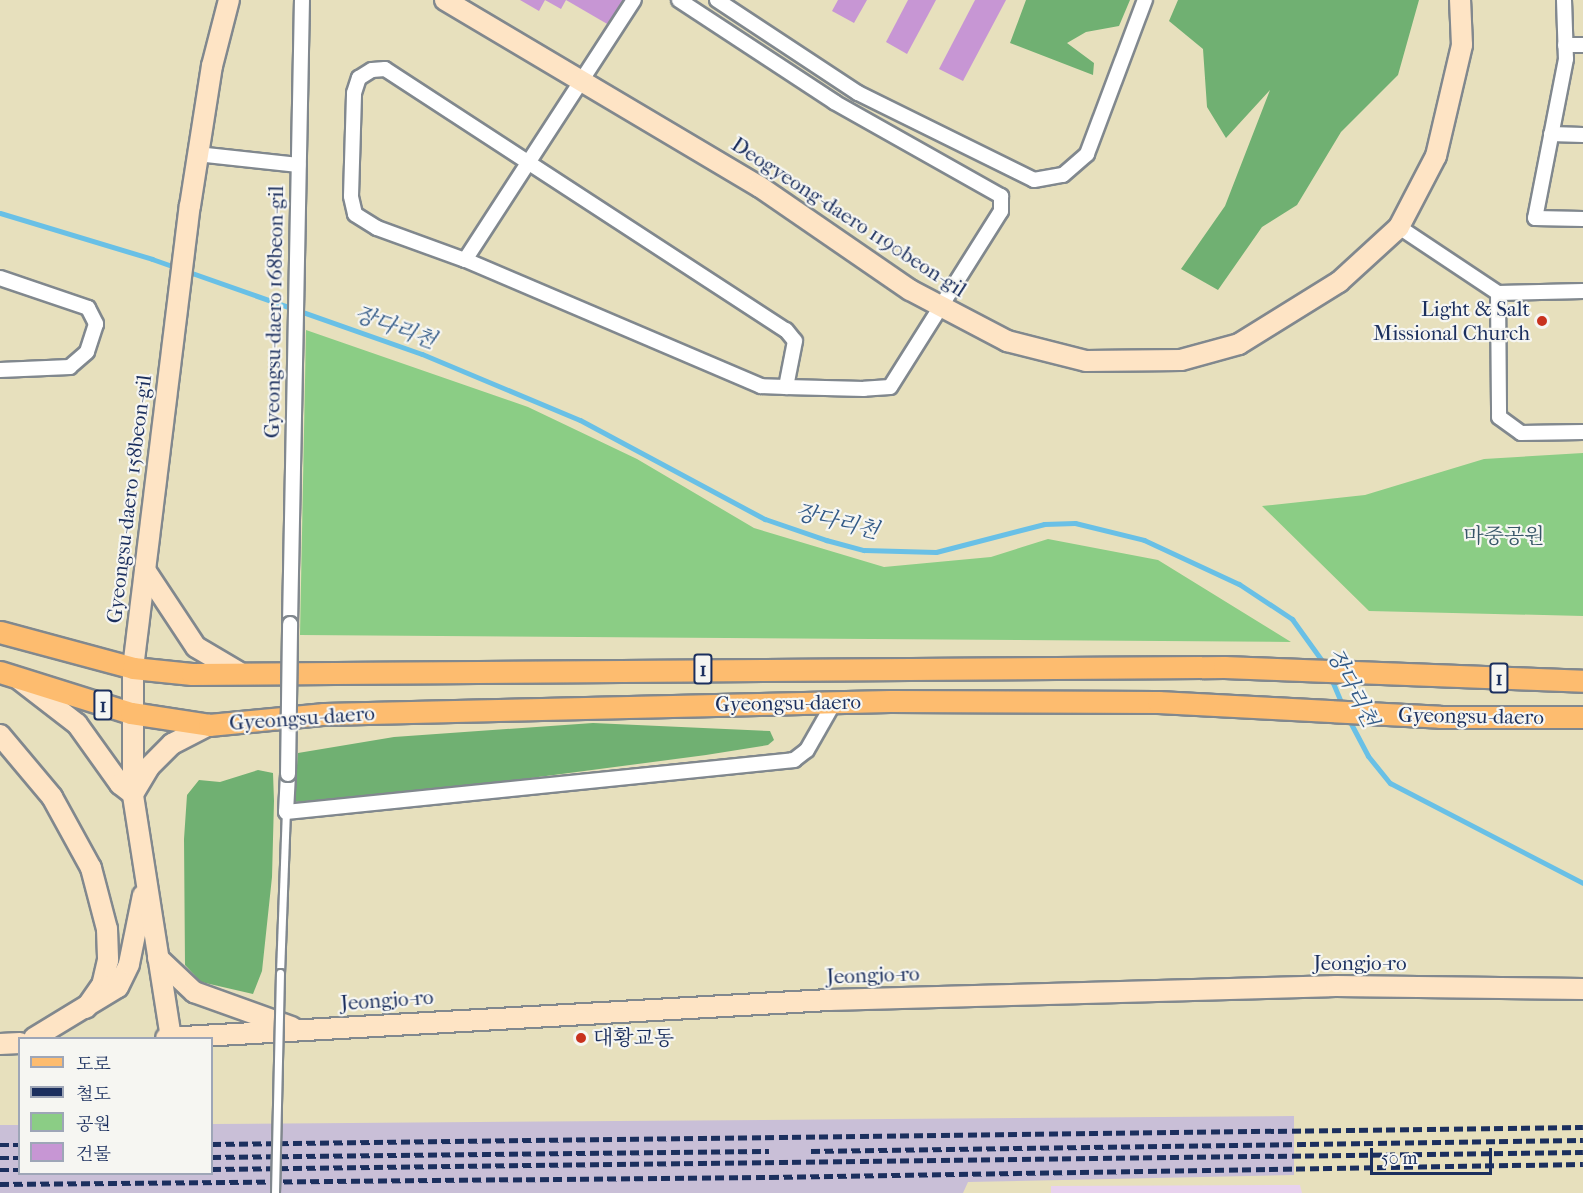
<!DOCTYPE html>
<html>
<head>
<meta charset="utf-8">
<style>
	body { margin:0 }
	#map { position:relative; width:1583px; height:1193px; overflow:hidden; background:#e7e0bd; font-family:"IM FELL French Canon","Noto Serif KR",serif }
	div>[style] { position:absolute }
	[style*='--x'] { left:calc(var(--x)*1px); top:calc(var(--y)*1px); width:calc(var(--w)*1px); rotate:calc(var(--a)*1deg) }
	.built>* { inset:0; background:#e8d2ee }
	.industrial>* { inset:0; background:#c9bfd7 }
	.green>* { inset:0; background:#8bcd85 }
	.forest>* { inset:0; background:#70b072 }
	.stream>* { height:5px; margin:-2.5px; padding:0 2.5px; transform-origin:2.5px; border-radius:2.5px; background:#69c0e6 }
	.building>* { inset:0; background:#c796d4 }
	.roads { filter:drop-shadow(2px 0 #81888e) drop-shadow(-2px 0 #81888e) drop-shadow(0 2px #81888e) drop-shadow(0 -2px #81888e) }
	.lane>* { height:7px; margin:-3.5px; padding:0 3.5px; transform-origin:3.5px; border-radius:3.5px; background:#fff }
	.street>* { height:14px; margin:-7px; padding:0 7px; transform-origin:7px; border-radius:7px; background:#fff }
	.secondary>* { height:20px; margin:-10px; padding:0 10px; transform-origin:10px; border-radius:10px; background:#fee4c5 }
	.primary>* { height:21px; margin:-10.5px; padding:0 10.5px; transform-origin:10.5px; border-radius:10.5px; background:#fdbc6f }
	.rail>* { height:4.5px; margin-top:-2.25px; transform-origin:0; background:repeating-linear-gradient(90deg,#1b2f5e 0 9px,transparent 0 13.5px) }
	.bridges { filter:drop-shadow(2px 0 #81888e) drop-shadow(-2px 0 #81888e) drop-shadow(0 2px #81888e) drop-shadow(0 -2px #81888e) }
	.lane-bridge>* { height:7px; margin:-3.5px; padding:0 3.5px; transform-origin:3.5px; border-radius:3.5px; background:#fff }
	.street-bridge>* { height:14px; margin:-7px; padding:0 7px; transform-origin:7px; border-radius:7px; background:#fff }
	.dots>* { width:16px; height:16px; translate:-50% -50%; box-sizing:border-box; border:3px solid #f6f6f2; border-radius:50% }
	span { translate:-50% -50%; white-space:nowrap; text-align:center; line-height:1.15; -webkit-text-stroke:4.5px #f6f6f2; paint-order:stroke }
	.shield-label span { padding:2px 4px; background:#f6f6f2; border:2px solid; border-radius:4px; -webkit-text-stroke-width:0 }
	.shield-label { font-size:20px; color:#1b2f5e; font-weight:700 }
	.street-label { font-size:21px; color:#1b2f5e }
	.poi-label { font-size:21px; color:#1b2f5e }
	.right { translate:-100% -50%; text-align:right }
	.left { translate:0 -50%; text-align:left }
	.park-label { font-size:21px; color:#375668 }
	.water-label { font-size:22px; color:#325a87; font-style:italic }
	.legend { position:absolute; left:18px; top:1037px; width:195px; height:138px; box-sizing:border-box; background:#f6f6f2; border:2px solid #9ea6b7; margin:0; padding:8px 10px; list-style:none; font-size:18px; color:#1b2f5e }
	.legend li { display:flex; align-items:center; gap:12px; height:30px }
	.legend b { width:30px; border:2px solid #9ea6b7 }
	.scale { position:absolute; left:1370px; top:1148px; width:122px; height:27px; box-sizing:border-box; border:3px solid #1b2f5e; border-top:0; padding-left:8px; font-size:18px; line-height:21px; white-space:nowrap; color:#1b2f5e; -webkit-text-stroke:4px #f6f6f2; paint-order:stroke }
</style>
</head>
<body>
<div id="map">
	<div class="built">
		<i style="clip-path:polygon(1300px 1185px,1302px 1193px,1051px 1193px,1051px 1186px)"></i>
	</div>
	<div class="industrial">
		<i style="clip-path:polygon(1294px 1116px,1294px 1175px,968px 1182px,963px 1193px,0 1193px,0 1125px,19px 1125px,20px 1174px,212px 1174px,212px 1124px)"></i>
	</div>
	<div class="green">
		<i style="clip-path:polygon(306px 330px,528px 407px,637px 459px,754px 528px,884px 567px,991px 557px,1048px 539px,1158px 560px,1291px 642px,300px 635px)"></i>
		<i style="clip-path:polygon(1583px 453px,1583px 616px,1369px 611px,1262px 506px,1365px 495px,1484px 459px)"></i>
	</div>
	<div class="forest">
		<i style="clip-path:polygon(1026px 0,1130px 0,1119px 26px,1086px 32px,1067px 43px,1094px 63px,1093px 75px,1010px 43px)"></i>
		<i style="clip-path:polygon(1178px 0,1419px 0,1398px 75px,1341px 132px,1297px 205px,1262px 227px,1218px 290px,1181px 269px,1225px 206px,1270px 90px,1226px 138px,1207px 107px,1203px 49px,1169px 21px)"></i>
		<i style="clip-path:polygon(593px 723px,770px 731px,774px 740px,768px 745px,706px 755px,448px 789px,294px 802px,298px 753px,394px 737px)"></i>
		<i style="clip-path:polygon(258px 770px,273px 773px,274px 801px,272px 877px,262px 971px,253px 994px,201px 982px,185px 965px,184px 839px,187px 795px,199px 780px,220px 782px)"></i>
	</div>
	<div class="stream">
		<i style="--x:0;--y:213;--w:159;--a:16.8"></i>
		<i style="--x:152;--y:259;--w:286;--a:19.4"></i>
		<i style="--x:422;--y:354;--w:171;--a:22.7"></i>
		<i style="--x:580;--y:420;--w:210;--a:28.2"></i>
		<i style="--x:765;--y:519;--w:65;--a:19"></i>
		<i style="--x:826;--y:540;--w:39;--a:15"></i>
		<i style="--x:864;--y:550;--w:72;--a:1.6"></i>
		<i style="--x:936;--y:552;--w:112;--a:-14.5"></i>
		<i style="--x:1044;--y:524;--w:31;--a:-2"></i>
		<i style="--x:1075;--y:523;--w:71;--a:13.8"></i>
		<i style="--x:1144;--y:540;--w:105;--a:24.9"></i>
		<i style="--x:1239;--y:584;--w:64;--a:33.4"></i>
		<i style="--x:1292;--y:619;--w:57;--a:54.3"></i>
		<i style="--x:1330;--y:676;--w:33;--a:67"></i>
		<i style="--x:1348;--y:718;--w:43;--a:62.2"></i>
		<i style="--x:1368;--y:756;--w:35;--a:51"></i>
		<i style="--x:1390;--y:783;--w:217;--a:27.4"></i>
	</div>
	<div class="building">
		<i style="clip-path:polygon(520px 0,566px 0,561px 9px,545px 0,539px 11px)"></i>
		<i style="clip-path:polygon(566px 0,623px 0,609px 25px)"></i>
		<i style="clip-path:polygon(838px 0,867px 0,854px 23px,832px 11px)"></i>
		<i style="clip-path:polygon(908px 0,936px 0,907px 54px,886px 42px)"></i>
		<i style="clip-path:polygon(975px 0,1006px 0,963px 81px,939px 69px)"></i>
	</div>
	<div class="roads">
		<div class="lane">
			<i style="--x:280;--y:973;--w:161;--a:-87.9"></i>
		</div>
		<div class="street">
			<i style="--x:679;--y:0;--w:186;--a:33.3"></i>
			<i style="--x:834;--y:102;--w:192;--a:29.4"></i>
			<i style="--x:1001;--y:196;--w:15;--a:90"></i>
			<i style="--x:1001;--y:211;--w:208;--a:122.2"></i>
			<i style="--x:890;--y:387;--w:26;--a:176"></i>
			<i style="--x:864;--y:389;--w:78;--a:-178.5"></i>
			<i style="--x:786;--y:387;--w:25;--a:-178"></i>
			<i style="--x:761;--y:386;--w:322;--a:-156.9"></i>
			<i style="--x:465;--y:260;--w:94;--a:-160"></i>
			<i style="--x:377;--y:228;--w:26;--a:-148"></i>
			<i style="--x:355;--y:214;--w:18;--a:-103"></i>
			<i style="--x:351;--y:196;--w:103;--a:-88.3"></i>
			<i style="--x:354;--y:93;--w:16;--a:-72"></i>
			<i style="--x:359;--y:78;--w:15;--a:-32"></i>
			<i style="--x:372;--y:70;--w:13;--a:-4"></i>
			<i style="--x:385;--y:69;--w:478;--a:33.1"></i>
			<i style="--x:786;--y:330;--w:14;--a:51"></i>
			<i style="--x:795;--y:341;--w:47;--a:101.1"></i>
			<i style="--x:717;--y:0;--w:169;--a:33.4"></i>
			<i style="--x:858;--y:93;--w:196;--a:26.3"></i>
			<i style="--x:1034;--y:180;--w:29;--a:-10"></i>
			<i style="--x:1063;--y:175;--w:32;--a:-41"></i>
			<i style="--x:1087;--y:154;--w:165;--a:-69.4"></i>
			<i style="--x:1564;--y:0;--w:59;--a:88.1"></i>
			<i style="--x:1566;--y:59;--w:162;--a:101"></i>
			<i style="--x:1535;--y:218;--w:48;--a:1.2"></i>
			<i style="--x:1565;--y:45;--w:18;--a:0"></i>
			<i style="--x:1551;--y:134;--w:32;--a:2"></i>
			<i style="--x:197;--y:154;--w:102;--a:6.2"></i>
			<i style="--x:1399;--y:227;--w:119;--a:33.7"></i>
			<i style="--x:1498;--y:293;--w:85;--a:-1.3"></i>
			<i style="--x:465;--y:260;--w:310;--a:-57"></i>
			<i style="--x:0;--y:278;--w:93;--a:18.8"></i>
			<i style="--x:88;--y:308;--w:18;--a:63"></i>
			<i style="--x:96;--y:324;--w:29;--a:108"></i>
			<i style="--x:87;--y:352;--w:23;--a:139"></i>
			<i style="--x:70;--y:367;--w:70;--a:177.5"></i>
			<i style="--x:1498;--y:293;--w:124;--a:89.5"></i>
			<i style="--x:1499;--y:417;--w:27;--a:36"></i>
			<i style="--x:1521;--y:433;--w:62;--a:-0.9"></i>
			<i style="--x:290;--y:624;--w:624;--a:-88.9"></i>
			<i style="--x:288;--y:774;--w:38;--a:93"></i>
			<i style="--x:286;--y:812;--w:511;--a:-5.84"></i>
			<i style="--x:794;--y:760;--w:16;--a:-38"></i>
			<i style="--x:807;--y:750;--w:56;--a:-60.3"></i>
		</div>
		<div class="secondary">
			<i style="--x:445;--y:0;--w:366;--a:30.7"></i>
			<i style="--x:760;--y:187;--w:182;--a:34.5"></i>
			<i style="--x:910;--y:290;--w:110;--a:27.7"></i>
			<i style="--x:1007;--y:341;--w:81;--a:14.2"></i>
			<i style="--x:1086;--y:361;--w:95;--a:-0.6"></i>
			<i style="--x:1181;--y:360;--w:60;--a:-15.4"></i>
			<i style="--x:1239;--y:344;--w:118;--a:-31.8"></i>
			<i style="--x:1339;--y:282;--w:81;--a:-42.5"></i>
			<i style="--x:1399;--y:227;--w:80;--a:-62.5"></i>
			<i style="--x:1436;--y:156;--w:114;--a:-76.8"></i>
			<i style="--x:1462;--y:45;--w:45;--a:-92.5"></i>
			<i style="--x:145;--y:570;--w:92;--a:56.5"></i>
			<i style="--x:196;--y:647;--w:53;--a:30.4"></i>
			<i style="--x:20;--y:680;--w:72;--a:37.7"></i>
			<i style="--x:77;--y:724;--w:74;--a:54.4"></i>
			<i style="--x:120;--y:784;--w:16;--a:38"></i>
			<i style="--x:0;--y:735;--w:81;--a:50"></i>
			<i style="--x:52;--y:797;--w:81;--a:61.2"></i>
			<i style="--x:91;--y:868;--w:63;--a:75.3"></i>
			<i style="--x:107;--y:929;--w:31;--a:88"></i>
			<i style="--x:108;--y:960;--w:26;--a:103"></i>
			<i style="--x:102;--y:985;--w:28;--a:125"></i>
			<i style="--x:133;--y:794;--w:31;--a:-59"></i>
			<i style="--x:149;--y:767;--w:33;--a:-45"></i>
			<i style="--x:172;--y:744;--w:42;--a:-27.2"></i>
			<i style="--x:158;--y:958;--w:50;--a:43.4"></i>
			<i style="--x:194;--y:992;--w:104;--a:19.7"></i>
			<i style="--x:34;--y:1038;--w:98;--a:-31.3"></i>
			<i style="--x:118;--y:987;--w:25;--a:-64"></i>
			<i style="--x:129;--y:964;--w:70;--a:-78.5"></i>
			<i style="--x:166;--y:1038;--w:664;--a:-3.28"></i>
			<i style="--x:829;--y:1000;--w:507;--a:-1.58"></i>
			<i style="--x:1336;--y:986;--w:247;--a:0.7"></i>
			<i style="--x:171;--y:1038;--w:247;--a:-98.9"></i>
			<i style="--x:133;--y:794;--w:126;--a:-90"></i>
			<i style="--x:133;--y:668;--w:466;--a:-83"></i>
			<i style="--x:190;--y:206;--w:142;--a:-81.1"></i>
			<i style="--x:212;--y:66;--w:68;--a:-75.6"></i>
			<i style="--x:0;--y:1044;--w:20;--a:-3"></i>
		</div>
		<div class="primary">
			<i style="--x:0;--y:632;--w:138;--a:15.1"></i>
			<i style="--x:133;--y:668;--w:59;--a:5.8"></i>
			<i style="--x:192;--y:674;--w:1032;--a:-0.39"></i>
			<i style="--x:1224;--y:667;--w:359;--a:2.2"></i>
			<i style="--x:0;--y:672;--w:137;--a:17.4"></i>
			<i style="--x:131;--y:713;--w:79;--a:8.7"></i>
			<i style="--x:209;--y:725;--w:116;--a:-5.5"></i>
			<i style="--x:324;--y:714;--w:566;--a:-1.32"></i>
			<i style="--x:890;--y:701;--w:268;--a:0.2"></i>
			<i style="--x:1158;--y:702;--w:282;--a:3"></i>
			<i style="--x:1440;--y:717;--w:143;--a:0"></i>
		</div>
	</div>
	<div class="rail">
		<i style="--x:212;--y:1144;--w:1371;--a:-0.71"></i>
		<i style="--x:0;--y:1145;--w:20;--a:0"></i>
		<i style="--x:811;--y:1151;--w:772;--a:-0.82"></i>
		<i style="--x:212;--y:1157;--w:557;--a:-0.62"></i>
		<i style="--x:0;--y:1158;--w:20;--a:0"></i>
		<i style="--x:212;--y:1169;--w:1371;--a:-0.71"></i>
		<i style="--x:0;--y:1170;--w:20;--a:0"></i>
		<i style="--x:0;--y:1184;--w:770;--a:-0.52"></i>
		<i style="--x:770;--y:1177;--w:813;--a:-0.92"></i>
	</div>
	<div class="bridges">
		<div class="lane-bridge">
			<i style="--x:275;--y:1193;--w:220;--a:-88.7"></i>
		</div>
		<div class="street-bridge">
			<i style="--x:288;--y:774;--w:150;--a:-89.2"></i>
		</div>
	</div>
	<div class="dots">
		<i style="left:1542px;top:321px;background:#c8321e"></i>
		<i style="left:581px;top:1038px;background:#c8321e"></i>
	</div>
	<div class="shield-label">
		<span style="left:703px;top:669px">1</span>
		<span style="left:1499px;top:678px">1</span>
		<span style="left:103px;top:705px">1</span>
	</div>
	<div class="street-label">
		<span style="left:849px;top:217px;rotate:33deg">Deogyeong-daero 1190beon-gil</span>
		<span style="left:274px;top:312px;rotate:-89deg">Gyeongsu-daero 168beon-gil</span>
		<span style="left:129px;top:499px;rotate:-83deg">Gyeongsu-daero 158beon-gil</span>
		<span style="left:788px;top:703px;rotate:-1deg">Gyeongsu-daero</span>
		<span style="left:1471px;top:716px;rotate:1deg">Gyeongsu-daero</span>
		<span style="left:302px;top:718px;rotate:-4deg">Gyeongsu-daero</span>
		<span style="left:1360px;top:963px">Jeongjo-ro</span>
		<span style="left:873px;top:975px;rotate:-2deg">Jeongjo-ro</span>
		<span style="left:387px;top:1000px;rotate:-4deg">Jeongjo-ro</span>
	</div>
	<div class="poi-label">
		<span class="right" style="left:1530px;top:321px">Light &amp; Salt<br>Missional Church</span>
		<span class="left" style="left:593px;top:1038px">대황교동</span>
	</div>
	<div class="park-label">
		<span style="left:1504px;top:536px">마중공원</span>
	</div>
	<div class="water-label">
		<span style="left:395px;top:328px;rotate:20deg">장다리천</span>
		<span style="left:837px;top:522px;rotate:14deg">장다리천</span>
		<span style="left:1352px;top:688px;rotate:63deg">장다리천</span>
	</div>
	<ul class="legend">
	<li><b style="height:8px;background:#fdbc6f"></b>도로</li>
	<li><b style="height:8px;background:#1b2f5e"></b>철도</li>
	<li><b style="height:16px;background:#8bcd85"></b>공원</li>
	<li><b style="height:16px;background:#c796d4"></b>건물</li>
	</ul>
	<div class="scale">50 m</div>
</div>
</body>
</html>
